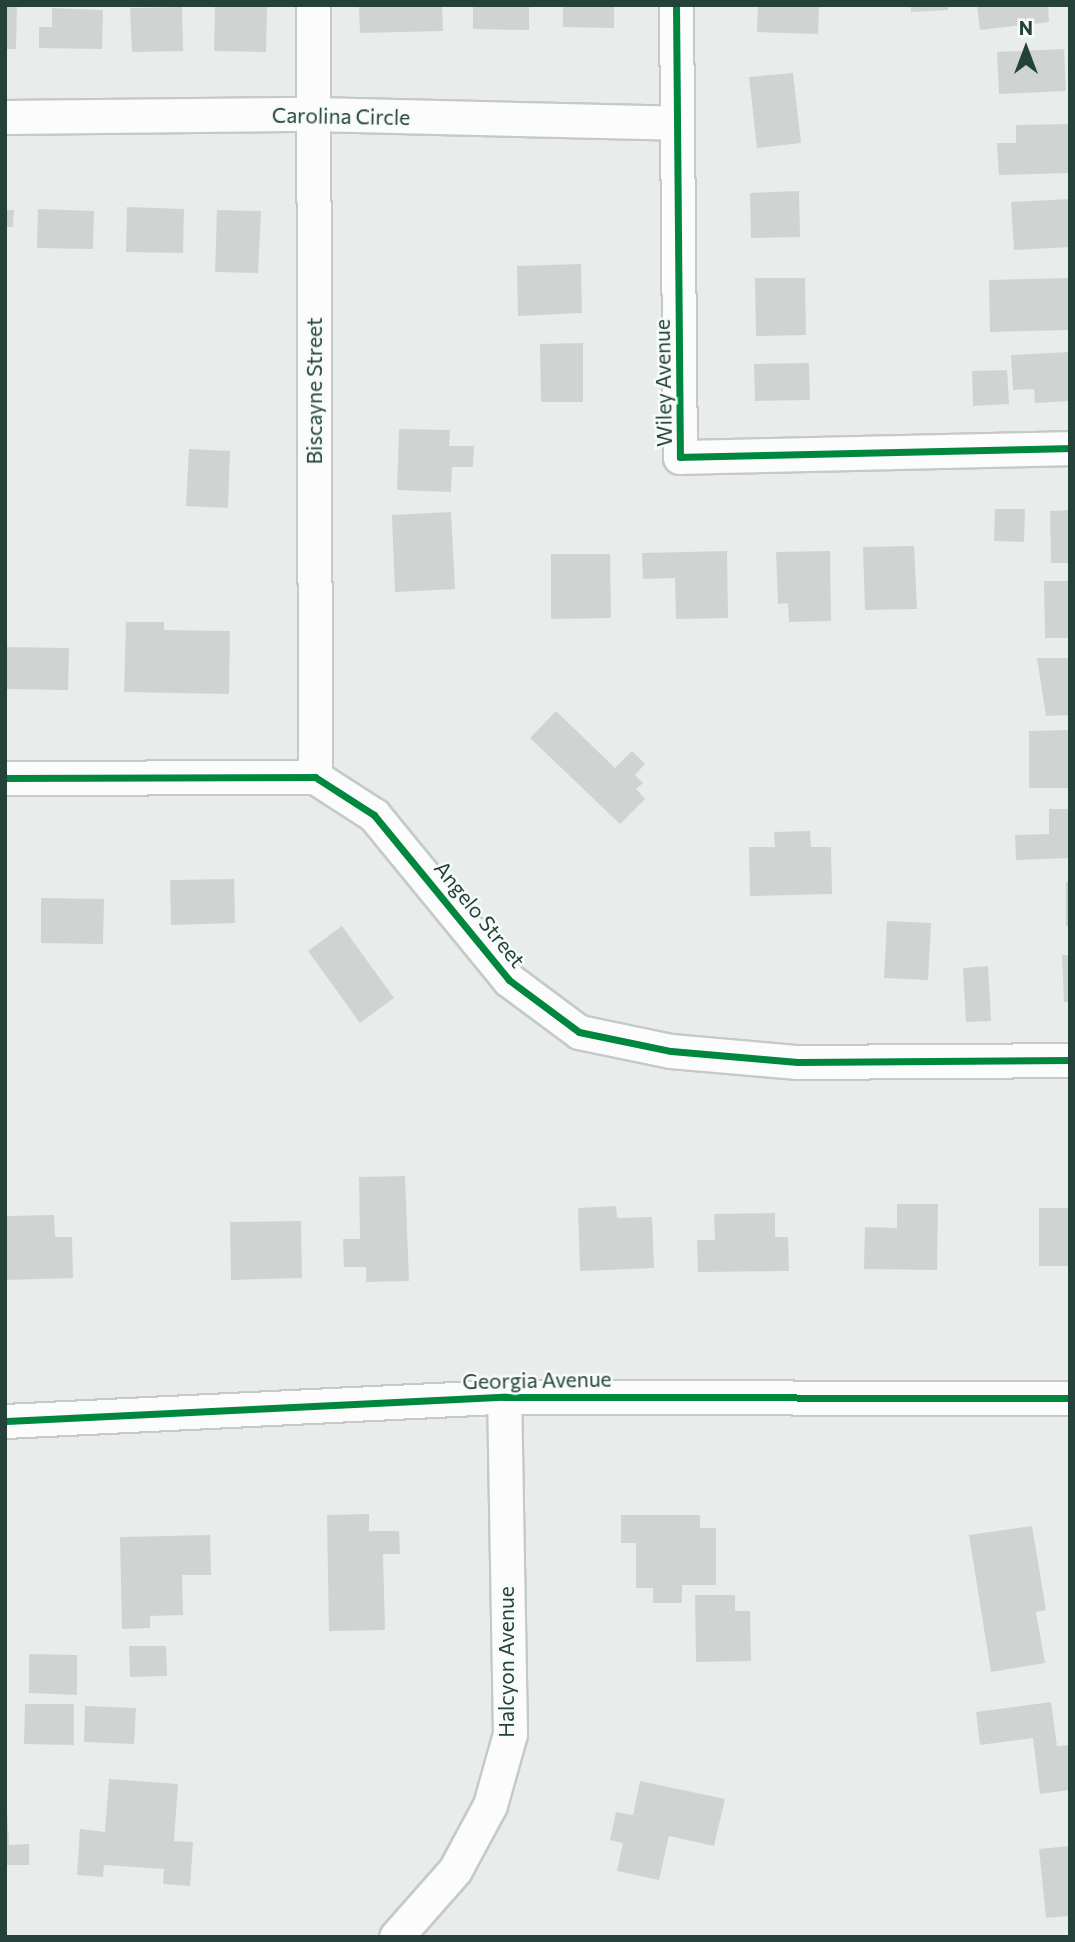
<!DOCTYPE html>
<html>
<head>
<meta charset="utf-8">
<style>
	body { margin:0 }
	#map { position:relative; width:1075px; height:1942px; overflow:hidden; background:#e8edeb; font-family:Commissioner,sans-serif }
	div>[style] { position:absolute }
	[style*='--x'] { left:calc(var(--x)*1px); top:calc(var(--y)*1px); width:calc(var(--w)*1px); rotate:calc(var(--a)*1deg) }
	.building>* { inset:0; background:#cfd4d2 }
	.roads { filter:drop-shadow(2px 0 #c5cac8) drop-shadow(-2px 0 #c5cac8) drop-shadow(0 2px #c5cac8) drop-shadow(0 -2px #c5cac8) }
	.minor>* { height:33px; margin:-16.5px; padding:0 16.5px; transform-origin:16.5px; border-radius:16.5px; background:#fcfcfc }
	.cycleway>* { height:7px; margin:-3.5px; padding:0 3.5px; transform-origin:3.5px; border-radius:3.5px; background:#00873e }
	span { translate:-50% -50%; white-space:nowrap; text-align:center; line-height:1.15; -webkit-text-stroke:5px #f7fbf9; paint-order:stroke }
	.street-label { font-size:21px; color:#24423a }
	.frame { position:absolute; inset:0; border:7px solid #24423a; pointer-events:none }
	.north { position:absolute; left:991px; top:14px; width:70px; height:70px; -webkit-text-stroke:5px #f7fbf9; paint-order:stroke; rotate:0deg; font-size:19px; font-weight:700; line-height:28px; text-align:center; color:#24423a }
	.north::after { content:''; display:block; margin:auto; width:24px; height:32px; background:#24423a; clip-path:polygon(50% 0,100% 100%,50% 72%,0 100%) }
</style>
</head>
<body>
<div id="map">
	<div class="building">
		<i style="clip-path:polygon(5px 5px,17px 5px,16px 49px,5px 49px)"></i>
		<i style="clip-path:polygon(215px 5px,267px 5px,266px 52px,214px 51px)"></i>
		<i style="clip-path:polygon(359px 5px,442px 5px,443px 31px,360px 33px)"></i>
		<i style="clip-path:polygon(473px 5px,529px 5px,529px 30px,473px 29px)"></i>
		<i style="clip-path:polygon(563px 5px,614px 5px,614px 28px,563px 27px)"></i>
		<i style="clip-path:polygon(758px 5px,819px 5px,818px 34px,757px 32px)"></i>
		<i style="clip-path:polygon(911px 5px,948px 5px,948px 10px,911px 12px)"></i>
		<i style="clip-path:polygon(977px 5px,1048px 5px,1049px 22px,980px 30px)"></i>
		<i style="clip-path:polygon(182px 7px,183px 51px,132px 52px,130px 8px)"></i>
		<i style="clip-path:polygon(52px 8px,103px 10px,102px 49px,39px 48px,39px 27px,52px 27px)"></i>
		<i style="clip-path:polygon(1064px 49px,1066px 91px,999px 94px,997px 52px)"></i>
		<i style="clip-path:polygon(793px 73px,801px 143px,757px 148px,749px 77px)"></i>
		<i style="clip-path:polygon(1070px 124px,1070px 173px,999px 175px,997px 143px,1016px 143px,1016px 125px)"></i>
		<i style="clip-path:polygon(799px 191px,800px 237px,751px 238px,750px 193px)"></i>
		<i style="clip-path:polygon(1070px 199px,1070px 247px,1014px 250px,1011px 202px)"></i>
		<i style="clip-path:polygon(127px 207px,184px 209px,183px 253px,126px 252px)"></i>
		<i style="clip-path:polygon(38px 209px,94px 211px,93px 249px,37px 248px)"></i>
		<i style="clip-path:polygon(5px 210px,14px 210px,13px 227px,5px 227px)"></i>
		<i style="clip-path:polygon(217px 210px,261px 211px,258px 273px,215px 272px)"></i>
		<i style="clip-path:polygon(581px 264px,582px 313px,518px 316px,517px 266px)"></i>
		<i style="clip-path:polygon(755px 278px,805px 278px,806px 335px,756px 336px)"></i>
		<i style="clip-path:polygon(1069px 278px,1070px 330px,990px 332px,989px 280px)"></i>
		<i style="clip-path:polygon(583px 343px,583px 402px,541px 402px,540px 344px)"></i>
		<i style="clip-path:polygon(1070px 352px,1070px 401px,1035px 403px,1034px 389px,1013px 390px,1011px 355px)"></i>
		<i style="clip-path:polygon(809px 363px,810px 400px,755px 401px,754px 364px)"></i>
		<i style="clip-path:polygon(1007px 370px,1009px 404px,973px 406px,972px 371px)"></i>
		<i style="clip-path:polygon(399px 429px,450px 430px,449px 446px,474px 446px,473px 467px,452px 467px,451px 492px,397px 490px)"></i>
		<i style="clip-path:polygon(189px 449px,230px 451px,228px 508px,186px 506px)"></i>
		<i style="clip-path:polygon(995px 509px,1025px 509px,1024px 542px,994px 541px)"></i>
		<i style="clip-path:polygon(1070px 510px,1070px 563px,1051px 563px,1050px 511px)"></i>
		<i style="clip-path:polygon(451px 512px,455px 589px,395px 592px,392px 515px)"></i>
		<i style="clip-path:polygon(914px 546px,917px 609px,865px 610px,863px 547px)"></i>
		<i style="clip-path:polygon(727px 551px,728px 618px,676px 619px,675px 578px,643px 579px,642px 553px)"></i>
		<i style="clip-path:polygon(830px 551px,831px 621px,789px 622px,788px 603px,778px 604px,776px 552px)"></i>
		<i style="clip-path:polygon(551px 554px,610px 554px,611px 618px,551px 619px)"></i>
		<i style="clip-path:polygon(1044px 581px,1070px 581px,1070px 638px,1045px 638px)"></i>
		<i style="clip-path:polygon(126px 622px,164px 622px,164px 630px,230px 631px,229px 694px,124px 692px)"></i>
		<i style="clip-path:polygon(6px 647px,69px 648px,68px 690px,5px 689px)"></i>
		<i style="clip-path:polygon(1037px 658px,1070px 658px,1070px 715px,1046px 716px)"></i>
		<i style="clip-path:polygon(556px 711px,615px 768px,632px 751px,645px 764px,635px 775px,643px 783px,636px 789px,645px 799px,620px 824px,530px 738px)"></i>
		<i style="clip-path:polygon(1070px 730px,1070px 788px,1029px 788px,1029px 731px)"></i>
		<i style="clip-path:polygon(1049px 809px,1070px 809px,1070px 858px,1016px 860px,1015px 835px,1049px 834px)"></i>
		<i style="clip-path:polygon(810px 831px,811px 847px,831px 847px,832px 894px,750px 896px,749px 847px,775px 847px,774px 832px)"></i>
		<i style="clip-path:polygon(234px 879px,235px 923px,171px 925px,170px 880px)"></i>
		<i style="clip-path:polygon(1066px 882px,1070px 882px,1070px 926px,1066px 926px)"></i>
		<i style="clip-path:polygon(41px 898px,104px 899px,103px 944px,41px 943px)"></i>
		<i style="clip-path:polygon(887px 921px,931px 923px,928px 980px,884px 978px)"></i>
		<i style="clip-path:polygon(342px 926px,394px 998px,360px 1023px,308px 951px)"></i>
		<i style="clip-path:polygon(1062px 955px,1070px 955px,1070px 1002px,1064px 1002px)"></i>
		<i style="clip-path:polygon(988px 966px,991px 1021px,966px 1022px,963px 968px)"></i>
		<i style="clip-path:polygon(405px 1176px,409px 1281px,366px 1282px,366px 1267px,344px 1267px,343px 1239px,360px 1239px,359px 1177px)"></i>
		<i style="clip-path:polygon(897px 1204px,938px 1204px,937px 1270px,864px 1269px,865px 1227px,897px 1228px)"></i>
		<i style="clip-path:polygon(616px 1206px,617px 1218px,652px 1217px,654px 1268px,580px 1271px,578px 1208px)"></i>
		<i style="clip-path:polygon(1039px 1208px,1070px 1208px,1070px 1266px,1039px 1266px)"></i>
		<i style="clip-path:polygon(775px 1213px,775px 1237px,788px 1237px,789px 1271px,698px 1272px,697px 1240px,715px 1240px,714px 1214px)"></i>
		<i style="clip-path:polygon(54px 1215px,55px 1237px,72px 1237px,73px 1278px,5px 1280px,5px 1216px)"></i>
		<i style="clip-path:polygon(301px 1221px,302px 1278px,231px 1280px,230px 1222px)"></i>
		<i style="clip-path:polygon(369px 1514px,369px 1531px,399px 1531px,400px 1554px,383px 1554px,385px 1630px,329px 1631px,327px 1515px)"></i>
		<i style="clip-path:polygon(621px 1515px,700px 1515px,700px 1528px,716px 1528px,716px 1585px,682px 1585px,682px 1603px,653px 1603px,653px 1588px,636px 1588px,636px 1543px,621px 1543px)"></i>
		<i style="clip-path:polygon(1032px 1526px,1046px 1610px,1036px 1612px,1045px 1663px,991px 1672px,969px 1535px)"></i>
		<i style="clip-path:polygon(210px 1535px,211px 1575px,182px 1575px,183px 1615px,150px 1616px,150px 1628px,122px 1629px,120px 1537px)"></i>
		<i style="clip-path:polygon(695px 1595px,735px 1595px,735px 1611px,750px 1611px,751px 1661px,696px 1662px)"></i>
		<i style="clip-path:polygon(129px 1646px,166px 1646px,167px 1676px,130px 1677px)"></i>
		<i style="clip-path:polygon(29px 1654px,77px 1655px,77px 1695px,29px 1693px)"></i>
		<i style="clip-path:polygon(1051px 1702px,1057px 1746px,1070px 1745px,1070px 1790px,1040px 1794px,1033px 1738px,980px 1745px,976px 1712px)"></i>
		<i style="clip-path:polygon(25px 1704px,74px 1704px,74px 1745px,24px 1744px)"></i>
		<i style="clip-path:polygon(85px 1706px,136px 1708px,134px 1744px,84px 1742px)"></i>
		<i style="clip-path:polygon(5px 1779px,9px 1845px,29px 1844px,29px 1865px,5px 1865px)"></i>
		<i style="clip-path:polygon(109px 1779px,178px 1784px,174px 1841px,193px 1842px,190px 1886px,163px 1884px,164px 1869px,104px 1865px,103px 1877px,77px 1875px,80px 1829px,105px 1832px)"></i>
		<i style="clip-path:polygon(640px 1781px,725px 1799px,714px 1846px,669px 1836px,659px 1880px,617px 1871px,623px 1843px,610px 1840px,616px 1812px,633px 1815px)"></i>
		<i style="clip-path:polygon(1070px 1846px,1070px 1916px,1046px 1918px,1039px 1849px)"></i>
	</div>
	<div class="roads">
		<div class="minor">
			<i style="--x:313;--y:5;--w:772;--a:89.85"></i>
			<i style="--x:676;--y:5;--w:452;--a:89.5"></i>
			<i style="--x:680;--y:457;--w:390;--a:-1.3"></i>
			<i style="--x:5;--y:117;--w:309;--a:-0.6"></i>
			<i style="--x:314;--y:114;--w:363;--a:1.4"></i>
			<i style="--x:5;--y:778;--w:310;--a:-0.2"></i>
			<i style="--x:315;--y:777;--w:70;--a:32.8"></i>
			<i style="--x:374;--y:815;--w:213;--a:50.7"></i>
			<i style="--x:509;--y:980;--w:87;--a:36.6"></i>
			<i style="--x:579;--y:1032;--w:94;--a:11.7"></i>
			<i style="--x:671;--y:1051;--w:127;--a:5"></i>
			<i style="--x:798;--y:1062;--w:272;--a:-0.4"></i>
			<i style="--x:5;--y:1421;--w:500;--a:-2.8"></i>
			<i style="--x:504;--y:1397;--w:566;--a:0.1"></i>
			<i style="--x:396;--y:1937;--w:89;--a:-48.6"></i>
			<i style="--x:455;--y:1870;--w:74;--a:-61.7"></i>
			<i style="--x:490;--y:1805;--w:74;--a:-74.3"></i>
			<i style="--x:510;--y:1734;--w:337;--a:-91"></i>
		</div>
	</div>
	<div class="cycleway">
		<i style="--x:676;--y:5;--w:452;--a:89.5"></i>
		<i style="--x:680;--y:457;--w:390;--a:-1.3"></i>
		<i style="--x:5;--y:778;--w:310;--a:-0.2"></i>
		<i style="--x:315;--y:777;--w:70;--a:32.8"></i>
		<i style="--x:374;--y:815;--w:213;--a:50.7"></i>
		<i style="--x:509;--y:980;--w:87;--a:36.6"></i>
		<i style="--x:579;--y:1032;--w:94;--a:11.7"></i>
		<i style="--x:671;--y:1051;--w:127;--a:5"></i>
		<i style="--x:798;--y:1062;--w:272;--a:-0.4"></i>
		<i style="--x:5;--y:1421;--w:500;--a:-2.8"></i>
		<i style="--x:504;--y:1397;--w:566;--a:0.1"></i>
	</div>
	<div class="street-label">
		<span style="left:341px;top:116px;rotate:1deg">Carolina Circle</span>
		<span style="left:663px;top:383px;rotate:-91deg">Wiley Avenue</span>
		<span style="left:314px;top:391px;rotate:-90deg">Biscayne Street</span>
		<span style="left:480px;top:914px;rotate:51deg">Angelo Street</span>
		<span style="left:537px;top:1380px;rotate:-1deg">Georgia Avenue</span>
		<span style="left:506px;top:1662px;rotate:-90deg">Halcyon Avenue</span>
	</div>
	<div class="frame"></div>
	<div class="north">N</div>
</div>
</body>
</html>
